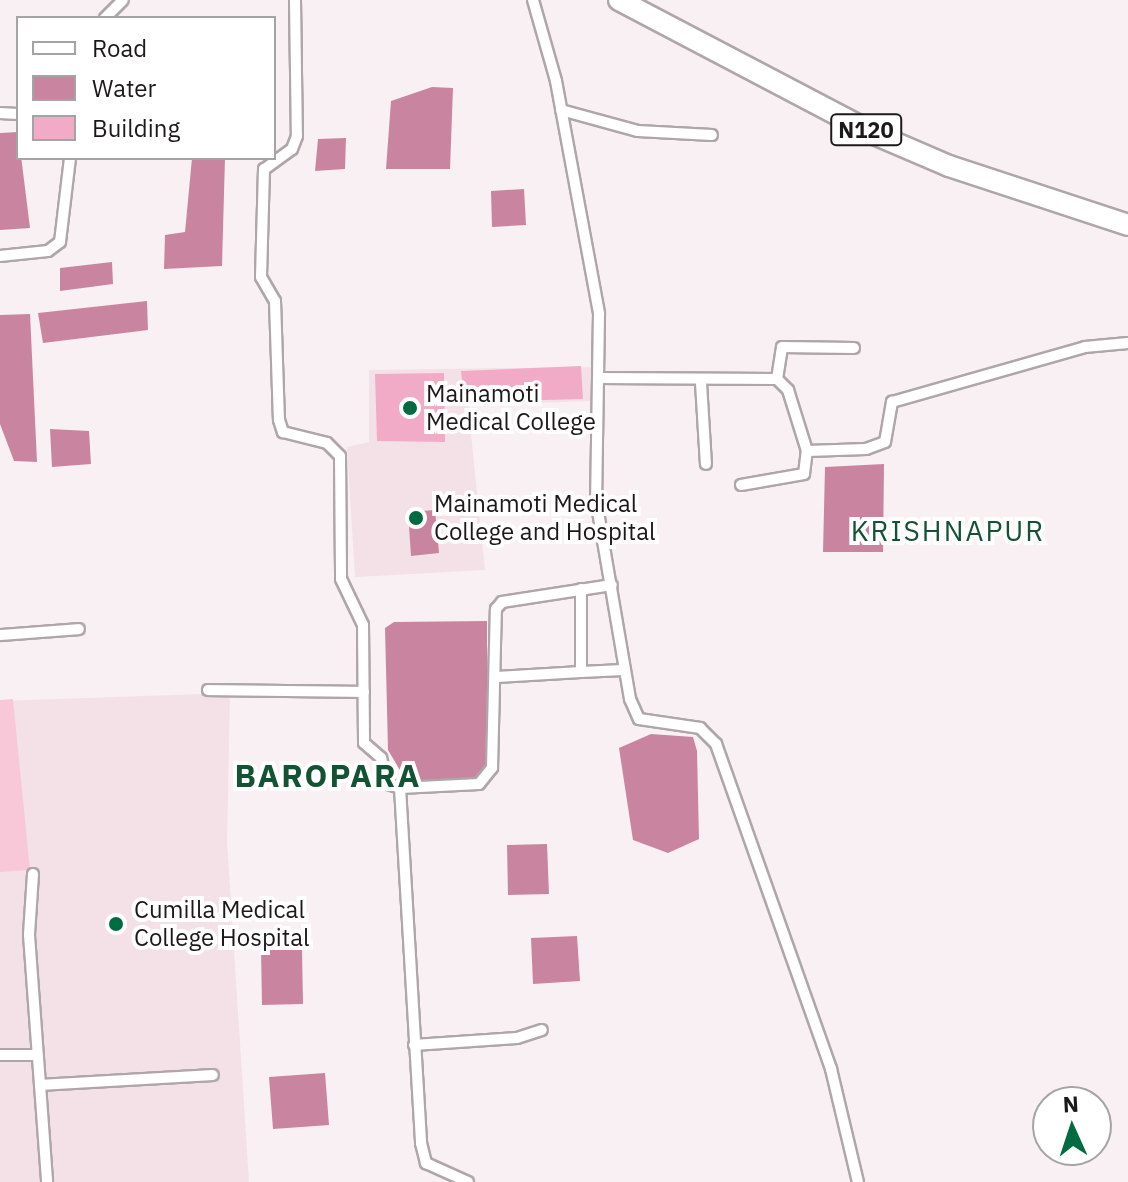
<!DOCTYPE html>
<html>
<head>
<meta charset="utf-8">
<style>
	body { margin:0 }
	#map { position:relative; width:1128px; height:1182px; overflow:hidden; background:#f9f0f3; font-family:"IBM Plex Sans",sans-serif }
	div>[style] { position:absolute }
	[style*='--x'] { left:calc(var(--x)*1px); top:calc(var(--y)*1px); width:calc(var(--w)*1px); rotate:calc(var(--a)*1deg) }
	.built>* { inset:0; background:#f3e1e7 }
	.green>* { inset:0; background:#f8c8d9 }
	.water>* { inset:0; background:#c9859f }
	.building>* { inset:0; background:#f2abc6 }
	.roads { filter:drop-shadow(2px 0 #afa6a9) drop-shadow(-2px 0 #afa6a9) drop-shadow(0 2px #afa6a9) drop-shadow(0 -2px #afa6a9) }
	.street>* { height:10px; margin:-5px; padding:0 5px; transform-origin:5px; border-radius:5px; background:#fff }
	.highway>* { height:20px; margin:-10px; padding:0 10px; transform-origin:10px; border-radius:10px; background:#fff }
	.dots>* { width:22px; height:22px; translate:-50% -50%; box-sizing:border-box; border:4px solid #fff; border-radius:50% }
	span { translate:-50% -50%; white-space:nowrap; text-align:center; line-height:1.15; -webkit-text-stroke:8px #fff; paint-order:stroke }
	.shield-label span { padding:2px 6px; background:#fff; border:2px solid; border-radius:6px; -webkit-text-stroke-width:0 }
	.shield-label { font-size:22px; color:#1d191b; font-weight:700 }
	.poi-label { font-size:24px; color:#1d191b }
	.left { translate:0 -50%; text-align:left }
	.quarter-label { font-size:28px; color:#145234; letter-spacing:2px }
	.district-label { font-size:32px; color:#145234; font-weight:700; letter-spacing:2px }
	.legend { position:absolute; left:16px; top:16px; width:260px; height:144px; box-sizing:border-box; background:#fff; border:2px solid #a5a3a4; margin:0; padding:10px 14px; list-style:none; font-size:24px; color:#1d191b }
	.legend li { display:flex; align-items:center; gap:16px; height:40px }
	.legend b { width:40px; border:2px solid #a5a3a4 }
	.north { position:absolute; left:1032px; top:1086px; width:80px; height:80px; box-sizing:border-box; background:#fff; border:2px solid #a5a3a4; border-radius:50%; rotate:357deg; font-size:22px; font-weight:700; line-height:32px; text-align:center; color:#1d191b }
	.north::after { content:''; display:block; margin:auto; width:28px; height:36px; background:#016b42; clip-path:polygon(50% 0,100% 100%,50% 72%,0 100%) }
</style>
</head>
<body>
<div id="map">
	<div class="built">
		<i style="clip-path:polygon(593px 367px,592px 401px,468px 405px,485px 570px,355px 577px,347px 447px,369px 442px,369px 370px)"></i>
		<i style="clip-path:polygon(230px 693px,227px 842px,249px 1182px,0 1182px,0 701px)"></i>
	</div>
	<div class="green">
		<i style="clip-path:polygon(13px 699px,30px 870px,0 872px,0 700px)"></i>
	</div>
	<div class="water">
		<i style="clip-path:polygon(432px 87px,453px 88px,450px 169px,386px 169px,391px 101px)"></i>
		<i style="clip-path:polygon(18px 132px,30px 228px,0 230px,0 133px)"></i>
		<i style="clip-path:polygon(346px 138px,345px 169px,315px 171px,318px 139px)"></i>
		<i style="clip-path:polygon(192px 158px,225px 158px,222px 266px,164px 269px,165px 235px,185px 232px)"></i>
		<i style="clip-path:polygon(524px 189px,526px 225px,492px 227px,491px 191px)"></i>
		<i style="clip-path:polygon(112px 262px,113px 284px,60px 291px,60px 268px)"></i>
		<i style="clip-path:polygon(147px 301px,148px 330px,43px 343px,38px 313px)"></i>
		<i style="clip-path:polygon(30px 314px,37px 462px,14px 461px,0 424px,0 315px)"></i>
		<i style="clip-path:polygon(50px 429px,89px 431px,91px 464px,52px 467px)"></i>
		<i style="clip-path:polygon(884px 464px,883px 552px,823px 552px,825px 467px)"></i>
		<i style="clip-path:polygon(435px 510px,439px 553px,411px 556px,408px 512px)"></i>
		<i style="clip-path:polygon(487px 621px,487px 784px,413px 792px,388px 750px,385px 628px,394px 622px)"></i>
		<i style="clip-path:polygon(651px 734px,693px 737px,697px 751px,699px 839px,668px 853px,633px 840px,619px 748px)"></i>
		<i style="clip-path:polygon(547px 844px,549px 894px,508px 895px,507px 845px)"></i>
		<i style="clip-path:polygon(577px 936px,580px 981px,533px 984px,531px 938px)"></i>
		<i style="clip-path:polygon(261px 950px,302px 950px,303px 1004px,262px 1005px)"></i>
		<i style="clip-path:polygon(325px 1073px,329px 1125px,273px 1129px,269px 1077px)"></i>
	</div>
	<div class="building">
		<i style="clip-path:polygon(581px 366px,583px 399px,464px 402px,461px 371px)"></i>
		<i style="clip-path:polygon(444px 373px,445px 442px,377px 441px,375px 374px)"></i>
	</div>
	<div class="roads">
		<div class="street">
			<i style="--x:295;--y:0;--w:136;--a:89.2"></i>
			<i style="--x:297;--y:136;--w:14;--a:111"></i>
			<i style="--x:292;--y:149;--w:34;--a:144"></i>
			<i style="--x:264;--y:169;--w:108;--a:91.6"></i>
			<i style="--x:261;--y:277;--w:28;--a:60"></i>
			<i style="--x:275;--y:301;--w:119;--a:88.1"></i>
			<i style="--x:279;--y:420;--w:13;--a:72"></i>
			<i style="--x:283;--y:432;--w:45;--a:14"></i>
			<i style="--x:327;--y:443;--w:18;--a:45"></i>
			<i style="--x:340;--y:456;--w:123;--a:89.5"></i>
			<i style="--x:341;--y:579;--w:51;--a:64.4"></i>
			<i style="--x:363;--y:625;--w:118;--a:89.5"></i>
			<i style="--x:364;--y:743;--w:23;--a:41"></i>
			<i style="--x:381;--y:758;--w:27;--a:75"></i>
			<i style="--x:388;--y:784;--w:13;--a:18"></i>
			<i style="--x:400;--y:788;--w:356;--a:86.6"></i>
			<i style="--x:421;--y:1143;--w:21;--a:76"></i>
			<i style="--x:426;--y:1163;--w:46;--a:24.3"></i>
			<i style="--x:533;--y:0;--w:84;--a:74.1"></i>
			<i style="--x:556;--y:81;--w:237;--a:79.5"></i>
			<i style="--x:599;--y:314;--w:186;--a:90.9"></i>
			<i style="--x:596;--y:500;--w:202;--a:80.3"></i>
			<i style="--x:630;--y:699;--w:22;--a:66"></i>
			<i style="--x:639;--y:719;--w:62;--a:8.4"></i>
			<i style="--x:700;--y:728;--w:23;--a:45"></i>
			<i style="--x:716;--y:744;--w:345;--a:70.5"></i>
			<i style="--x:831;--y:1069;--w:116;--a:76.6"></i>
			<i style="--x:105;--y:18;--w:25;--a:-45"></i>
			<i style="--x:561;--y:110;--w:80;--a:15.3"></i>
			<i style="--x:638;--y:131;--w:74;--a:3.1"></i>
			<i style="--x:0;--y:113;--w:18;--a:3"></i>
			<i style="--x:0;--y:256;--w:48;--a:-5.9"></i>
			<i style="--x:48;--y:251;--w:15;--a:-37"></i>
			<i style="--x:60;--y:242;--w:85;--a:-83.2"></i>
			<i style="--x:598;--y:378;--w:179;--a:0.3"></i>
			<i style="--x:777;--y:379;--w:16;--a:45"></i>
			<i style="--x:788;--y:390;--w:64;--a:72.7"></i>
			<i style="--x:807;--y:451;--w:59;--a:-1.9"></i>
			<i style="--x:866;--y:449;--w:20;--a:-20"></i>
			<i style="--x:885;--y:442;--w:41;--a:-80.1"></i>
			<i style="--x:892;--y:402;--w:201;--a:-15.9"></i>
			<i style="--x:1085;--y:347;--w:43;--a:-5.3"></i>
			<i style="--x:777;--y:379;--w:32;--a:-81"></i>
			<i style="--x:782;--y:347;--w:72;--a:0.8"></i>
			<i style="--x:701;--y:383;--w:81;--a:86.5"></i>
			<i style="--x:741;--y:485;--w:64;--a:-9.9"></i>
			<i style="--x:804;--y:474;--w:23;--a:-83"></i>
			<i style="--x:581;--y:589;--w:83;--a:90"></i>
			<i style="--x:581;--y:672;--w:42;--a:-2.7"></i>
			<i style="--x:0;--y:635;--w:79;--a:-4.3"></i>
			<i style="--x:497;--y:677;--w:84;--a:-3.4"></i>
			<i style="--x:208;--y:690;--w:156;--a:0.7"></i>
			<i style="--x:400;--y:788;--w:79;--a:-2.9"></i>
			<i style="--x:479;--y:784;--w:21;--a:-51"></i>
			<i style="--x:492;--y:768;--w:159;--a:-88.6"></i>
			<i style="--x:496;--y:609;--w:9;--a:-49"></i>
			<i style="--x:502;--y:602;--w:111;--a:-8.8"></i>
			<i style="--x:33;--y:874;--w:61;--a:93.8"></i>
			<i style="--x:29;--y:935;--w:248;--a:85.8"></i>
			<i style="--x:414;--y:1045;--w:103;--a:-3.9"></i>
			<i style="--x:517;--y:1038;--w:26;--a:-18"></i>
			<i style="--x:0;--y:1055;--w:37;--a:0"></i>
			<i style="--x:40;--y:1085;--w:173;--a:-3.3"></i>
		</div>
		<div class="highway">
			<i style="--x:619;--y:0;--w:286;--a:27.7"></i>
			<i style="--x:872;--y:133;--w:84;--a:23.2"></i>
			<i style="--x:949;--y:166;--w:188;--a:18.2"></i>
		</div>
	</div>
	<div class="dots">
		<i style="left:410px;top:408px;background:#016b42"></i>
		<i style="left:416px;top:518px;background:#016b42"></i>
		<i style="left:116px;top:924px;background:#016b42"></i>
	</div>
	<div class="shield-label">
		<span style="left:866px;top:130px">N120</span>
	</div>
	<div class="poi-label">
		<span class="left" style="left:426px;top:408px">Mainamoti<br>Medical College</span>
		<span class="left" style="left:434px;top:518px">Mainamoti Medical<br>College and Hospital</span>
		<span class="left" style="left:134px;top:924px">Cumilla Medical<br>College Hospital</span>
	</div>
	<div class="quarter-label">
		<span style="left:948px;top:531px">KRISHNAPUR</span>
	</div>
	<div class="district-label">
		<span style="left:328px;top:775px">BAROPARA</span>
	</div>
	<ul class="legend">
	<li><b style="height:10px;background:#fff"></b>Road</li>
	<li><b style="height:22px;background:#c9859f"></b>Water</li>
	<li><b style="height:22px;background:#f2abc6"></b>Building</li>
	</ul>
	<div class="north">N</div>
</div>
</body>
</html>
